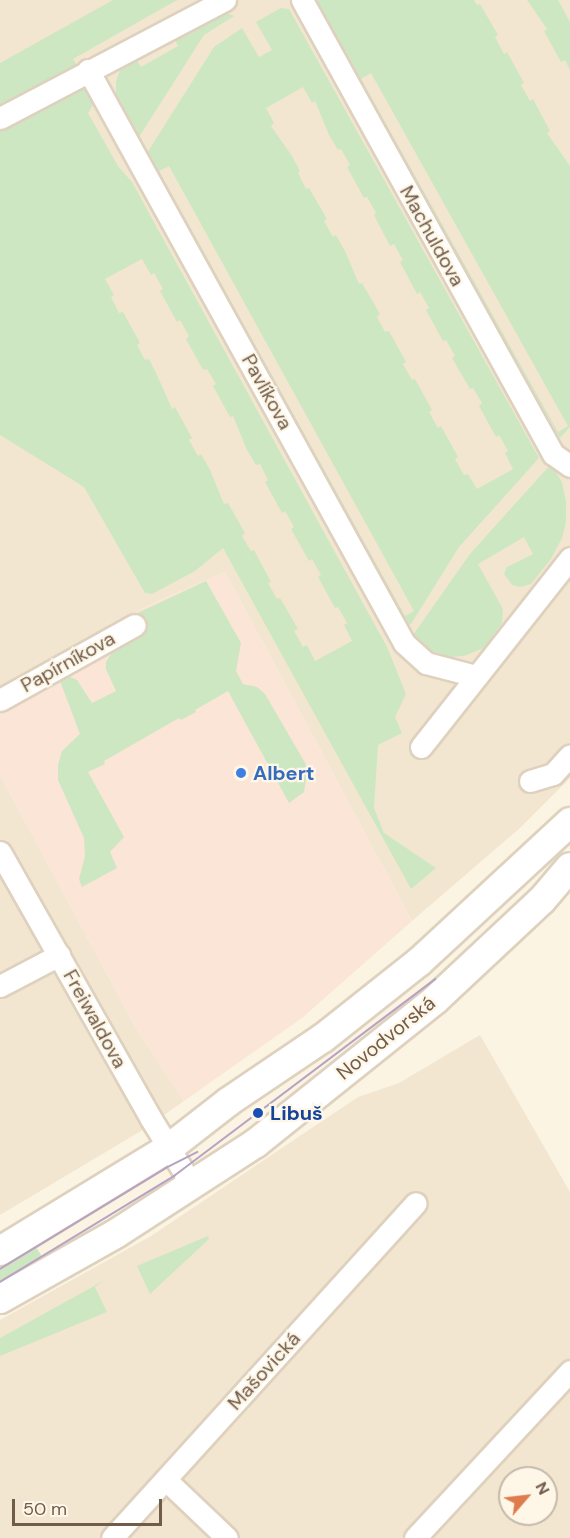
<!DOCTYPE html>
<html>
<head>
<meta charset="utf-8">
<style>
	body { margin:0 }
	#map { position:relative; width:570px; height:1538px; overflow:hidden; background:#fbf4e2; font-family:"DM Sans",sans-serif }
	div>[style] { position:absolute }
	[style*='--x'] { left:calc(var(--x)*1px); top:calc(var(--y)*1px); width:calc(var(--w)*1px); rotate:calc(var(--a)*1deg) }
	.residential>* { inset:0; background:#f2e6d1 }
	.commercial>* { inset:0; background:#fbe5d6 }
	.green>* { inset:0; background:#cde7c2 }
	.roads { filter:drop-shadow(2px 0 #ded1be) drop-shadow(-2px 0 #ded1be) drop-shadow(0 2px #ded1be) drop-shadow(0 -2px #ded1be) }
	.street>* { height:21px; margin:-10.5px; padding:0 10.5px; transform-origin:10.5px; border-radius:10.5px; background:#fff }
	.secondary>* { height:28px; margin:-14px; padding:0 14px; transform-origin:14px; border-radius:14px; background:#fff }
	.tram>* { height:1.5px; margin:-0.75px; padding:0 0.75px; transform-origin:0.75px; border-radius:0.75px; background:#b7a2c3 }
	.dots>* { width:16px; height:16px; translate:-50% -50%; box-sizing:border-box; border:3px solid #fef7e8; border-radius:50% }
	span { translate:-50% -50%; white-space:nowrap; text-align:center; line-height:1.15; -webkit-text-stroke:4.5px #fef7e8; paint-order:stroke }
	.street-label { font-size:20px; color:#715c4a }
	.shop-label { font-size:20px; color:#366cbe; font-weight:700 }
	.left { translate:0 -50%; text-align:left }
	.transit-label { font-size:20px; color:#164399; font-weight:700 }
	.north { position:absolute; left:498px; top:1466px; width:60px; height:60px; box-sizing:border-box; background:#fef7e8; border:2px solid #c6b9a9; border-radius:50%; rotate:62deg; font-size:16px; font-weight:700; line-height:24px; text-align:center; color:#715c4a }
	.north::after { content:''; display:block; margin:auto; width:21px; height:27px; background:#df7c4d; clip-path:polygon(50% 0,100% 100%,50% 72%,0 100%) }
	.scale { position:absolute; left:12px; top:1499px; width:150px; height:27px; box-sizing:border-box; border:3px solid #715c4a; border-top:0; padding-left:8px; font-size:18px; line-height:21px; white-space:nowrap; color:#715c4a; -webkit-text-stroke:4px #fef7e8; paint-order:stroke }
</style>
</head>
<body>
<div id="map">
	<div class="residential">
		<i style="clip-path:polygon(0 0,570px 0,570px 778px,520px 828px,412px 921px,225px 572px,151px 604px,0 689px)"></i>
		<i style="clip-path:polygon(0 775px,136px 1028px,184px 1101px,141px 1131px,0 1215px)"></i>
		<i style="clip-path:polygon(evenodd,480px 1035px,570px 1192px,570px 1538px,0 1538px,0 1320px,151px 1236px,358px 1097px,399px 1083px,480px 1035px,510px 1478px,546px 1478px,546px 1514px,510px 1514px,510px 1478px)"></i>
	</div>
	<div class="commercial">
		<i style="clip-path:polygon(225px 572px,412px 921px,302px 1018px,184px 1101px,136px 1028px,0 775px,0 689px,151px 604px)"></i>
	</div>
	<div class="green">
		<i style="clip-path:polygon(evenodd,113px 0,177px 0,73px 59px,97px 98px,88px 113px,118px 166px,132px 182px,387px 647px,406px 694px,395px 717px,402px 733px,378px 745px,374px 808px,384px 833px,436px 868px,411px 889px,223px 548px,195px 571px,152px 594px,145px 593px,84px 487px,0 435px,0 63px,113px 0,142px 259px,151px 275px,154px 273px,163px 289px,160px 291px,177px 322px,180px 320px,189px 336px,186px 339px,203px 370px,207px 369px,216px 384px,213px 386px,230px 417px,233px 416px,247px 450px,256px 465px,260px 464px,268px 480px,265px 482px,282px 513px,285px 511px,294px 527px,291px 529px,309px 561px,312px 559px,321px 575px,318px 577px,335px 608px,338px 607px,347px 623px,344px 625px,352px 641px,315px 661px,307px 645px,303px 647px,294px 631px,298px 629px,280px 598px,277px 599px,268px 583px,271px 582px,254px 550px,251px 551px,242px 536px,245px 533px,228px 503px,224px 504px,210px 470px,201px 454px,198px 456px,189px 440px,192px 438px,175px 407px,172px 409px,157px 375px,149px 359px,145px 360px,137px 345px,140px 343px,123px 312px,119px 313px,111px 297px,114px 295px,105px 279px,142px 259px)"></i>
		<i style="clip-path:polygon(evenodd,315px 0,474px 0,477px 5px,480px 4px,498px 35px,495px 37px,504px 54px,507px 52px,524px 83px,521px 85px,530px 101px,533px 99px,550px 131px,547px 133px,570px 166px,570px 427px,560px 438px,315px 0,371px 73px,568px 426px,558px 432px,361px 79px,371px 73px)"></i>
		<i style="clip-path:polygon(527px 0,558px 0,570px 22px,570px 70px,565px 60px,561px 62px,544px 31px,547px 29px)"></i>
		<i style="clip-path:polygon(evenodd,281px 8px,289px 9px,539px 458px,459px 547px,411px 624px,407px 625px,147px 153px,214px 47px,242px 28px,259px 57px,272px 50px,256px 22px,281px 8px,303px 87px,312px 103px,315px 101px,329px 135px,338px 150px,341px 149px,350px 165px,347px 167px,364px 198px,367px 197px,376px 213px,374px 215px,390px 246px,394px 244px,403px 260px,400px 262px,417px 294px,420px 292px,429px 308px,426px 310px,443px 341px,446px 340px,455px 356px,452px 358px,470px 389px,473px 388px,482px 403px,479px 406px,496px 437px,499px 435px,508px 451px,505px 453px,513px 469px,477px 489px,468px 474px,464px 475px,455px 459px,458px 457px,441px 426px,438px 428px,429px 412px,432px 410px,415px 379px,412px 380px,403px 364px,406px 362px,389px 331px,385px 332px,377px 317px,380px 314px,362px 283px,359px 284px,345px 251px,336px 235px,333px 237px,324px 221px,327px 219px,309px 188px,306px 189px,298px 173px,300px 171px,292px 156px,271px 126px,274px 123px,266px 108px,303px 87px,281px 8px,169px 166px,414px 611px,405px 616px,159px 171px,169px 166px)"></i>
		<i style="clip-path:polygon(218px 10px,234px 16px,204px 35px,139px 137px,116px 93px,116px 81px,122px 65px,133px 55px,141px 67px,178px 46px,172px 33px)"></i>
		<i style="clip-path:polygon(551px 464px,562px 482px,566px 502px,566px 522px,562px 538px,551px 559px,531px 584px,520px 587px,512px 585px,504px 574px,507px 567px,533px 554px,524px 537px,478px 564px,503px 609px,502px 623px,484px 648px,464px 656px,450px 657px,423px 648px,413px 635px,470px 554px)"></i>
		<i style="clip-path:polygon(206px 581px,241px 643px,236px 671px,243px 684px,257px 687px,265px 694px,308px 768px,304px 792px,289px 803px,228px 691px,195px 710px,196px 712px,181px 720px,179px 718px,104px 761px,105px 764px,88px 772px,124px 837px,110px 852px,117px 868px,82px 887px,79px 879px,85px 856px,84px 838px,58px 780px,58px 765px,62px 751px,80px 734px,60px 681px,70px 677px,77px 680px,92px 703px,116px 691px,106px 669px,106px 662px,116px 646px,143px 633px,133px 615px)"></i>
		<i style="clip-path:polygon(208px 1236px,209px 1239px,150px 1294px,137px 1266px)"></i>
		<i style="clip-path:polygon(34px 1244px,45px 1261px,0 1286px,0 1263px)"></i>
		<i style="clip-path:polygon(105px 1280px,95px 1287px,107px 1312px,0 1356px,0 1338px)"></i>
	</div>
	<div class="roads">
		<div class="street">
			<i style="--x:302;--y:0;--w:519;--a:61.06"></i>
			<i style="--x:553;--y:454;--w:21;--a:35"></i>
			<i style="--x:88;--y:70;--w:654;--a:61.12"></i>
			<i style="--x:404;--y:643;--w:30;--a:42"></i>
			<i style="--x:426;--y:663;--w:52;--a:14.6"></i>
			<i style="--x:0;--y:118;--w:254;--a:-27.7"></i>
			<i style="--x:0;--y:700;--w:154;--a:-29.1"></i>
			<i style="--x:421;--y:747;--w:241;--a:-51.7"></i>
			<i style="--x:530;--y:781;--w:24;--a:-17"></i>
			<i style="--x:553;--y:774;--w:25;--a:-48"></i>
			<i style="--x:0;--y:852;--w:307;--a:60.5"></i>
			<i style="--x:151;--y:1119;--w:78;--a:58.2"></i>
			<i style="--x:0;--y:986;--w:67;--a:-27.7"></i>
			<i style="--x:166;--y:1480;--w:84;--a:43.6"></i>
			<i style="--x:112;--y:1538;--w:452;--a:-47.8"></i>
			<i style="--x:415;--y:1538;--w:228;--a:-47.1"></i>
		</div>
		<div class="secondary">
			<i style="--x:0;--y:1251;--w:198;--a:-31.4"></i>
			<i style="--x:169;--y:1148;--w:75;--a:-37.9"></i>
			<i style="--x:228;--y:1102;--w:115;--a:-34"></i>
			<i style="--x:323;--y:1038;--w:122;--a:-38.4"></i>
			<i style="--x:419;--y:962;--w:206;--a:-42.8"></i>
			<i style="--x:0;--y:1299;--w:134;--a:-29.4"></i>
			<i style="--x:117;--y:1233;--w:166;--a:-32.9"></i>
			<i style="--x:256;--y:1143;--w:229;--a:-38.6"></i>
			<i style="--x:435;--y:1000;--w:146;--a:-43.1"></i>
			<i style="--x:542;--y:900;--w:43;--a:-49.7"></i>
		</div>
	</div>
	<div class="tram">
		<i style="--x:0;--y:1269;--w:194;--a:-31.3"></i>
		<i style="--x:166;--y:1168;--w:35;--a:-27"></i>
		<i style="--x:0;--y:1282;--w:204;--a:-31.3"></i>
		<i style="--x:174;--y:1176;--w:327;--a:-37"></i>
	</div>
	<div class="dots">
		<i style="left:241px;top:773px;background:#3f7fe0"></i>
		<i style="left:258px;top:1113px;background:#1a4fb4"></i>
	</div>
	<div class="street-label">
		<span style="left:432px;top:236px;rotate:61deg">Machuldova</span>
		<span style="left:267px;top:392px;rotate:61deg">Pavlíkova</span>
		<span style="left:68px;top:662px;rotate:-29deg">Papírníkova</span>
		<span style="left:95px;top:1019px;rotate:61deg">Freiwaldova</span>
		<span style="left:386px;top:1038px;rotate:-39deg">Novodvorská</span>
		<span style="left:264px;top:1371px;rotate:-48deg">Mašovická</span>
	</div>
	<div class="shop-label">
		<span class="left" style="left:253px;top:773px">Albert</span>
	</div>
	<div class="transit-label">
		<span class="left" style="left:270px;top:1113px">Libuš</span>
	</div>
	<div class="north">N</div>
	<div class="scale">50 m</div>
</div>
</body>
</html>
